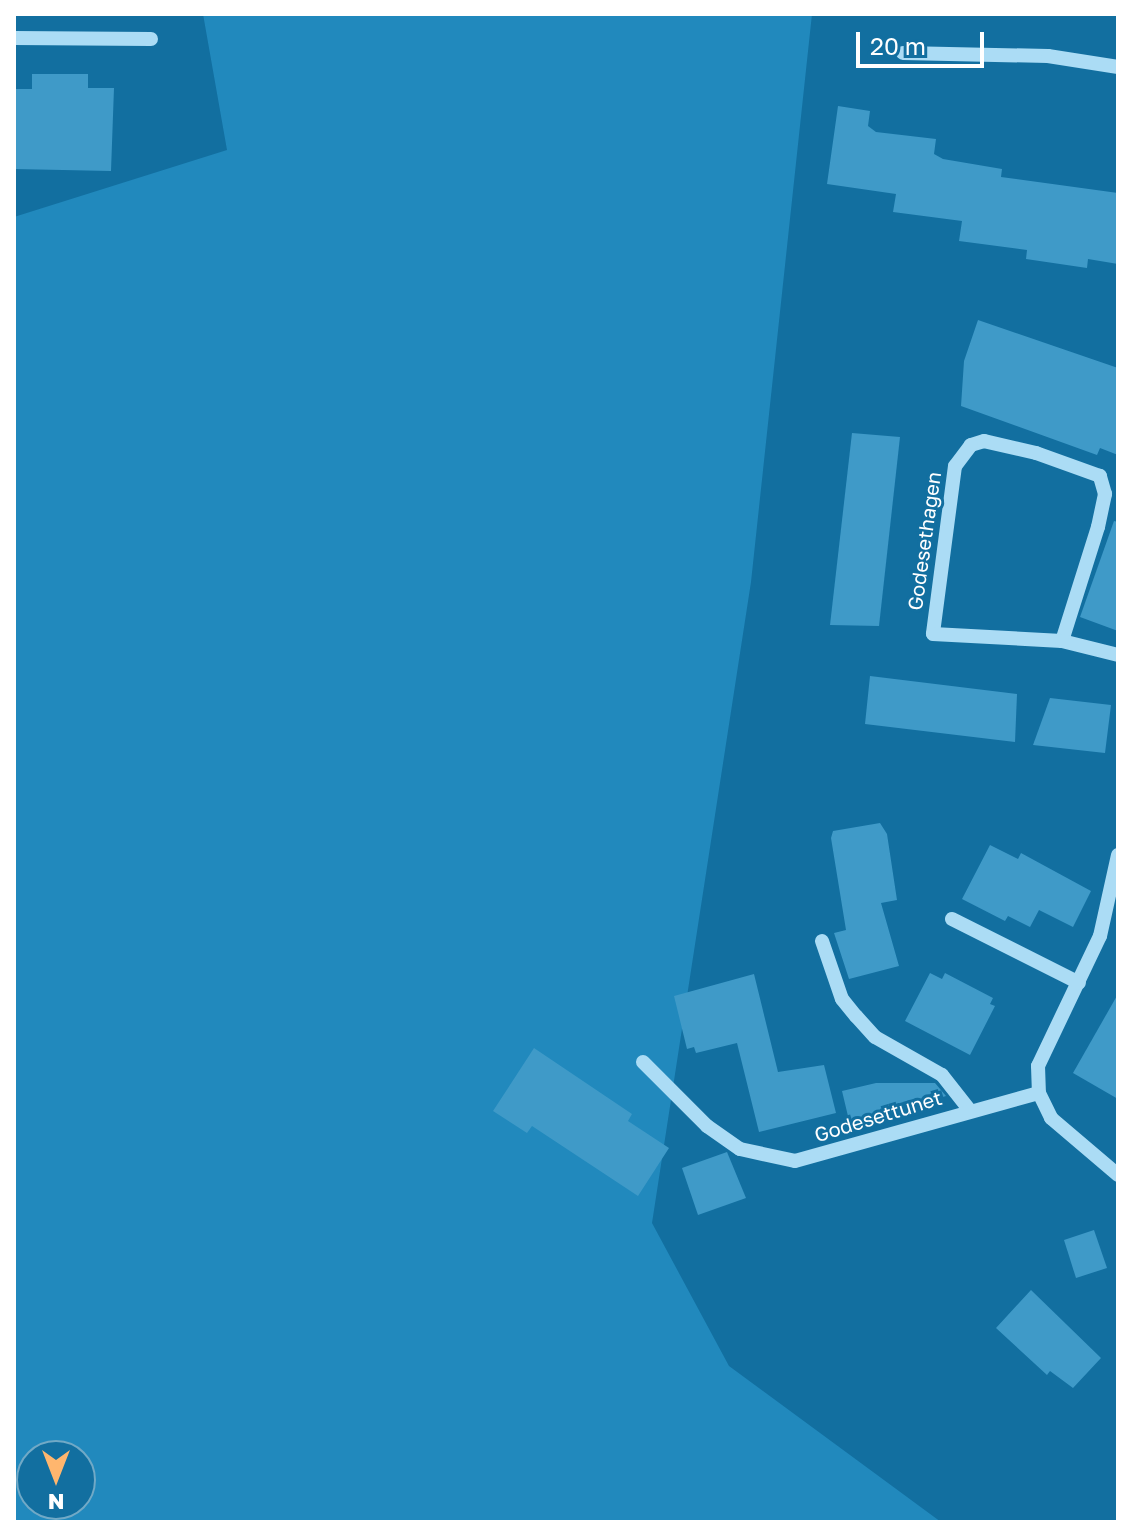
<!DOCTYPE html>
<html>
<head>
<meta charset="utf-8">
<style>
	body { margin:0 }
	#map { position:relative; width:1132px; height:1536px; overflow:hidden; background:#126fa0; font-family:"Golos Text",sans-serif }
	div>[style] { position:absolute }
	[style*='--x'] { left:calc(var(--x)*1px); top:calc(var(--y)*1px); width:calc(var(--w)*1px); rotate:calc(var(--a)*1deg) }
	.green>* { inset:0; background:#2189bd }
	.building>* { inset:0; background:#3f9ac8 }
	.minor>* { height:14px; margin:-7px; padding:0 7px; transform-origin:7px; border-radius:7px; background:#abdcf5 }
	span { translate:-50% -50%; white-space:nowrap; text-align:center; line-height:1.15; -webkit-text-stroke:6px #126fa0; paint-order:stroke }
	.street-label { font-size:20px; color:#fff }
	.frame { position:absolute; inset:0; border:16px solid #fff; pointer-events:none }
	.north { position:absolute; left:16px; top:1440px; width:80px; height:80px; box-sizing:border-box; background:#126fa0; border:2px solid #71a9c6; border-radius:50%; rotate:180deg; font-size:22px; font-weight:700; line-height:32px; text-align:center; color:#fff }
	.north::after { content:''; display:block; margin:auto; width:28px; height:36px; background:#ffb66e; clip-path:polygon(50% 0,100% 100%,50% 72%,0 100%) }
	.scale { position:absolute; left:856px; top:32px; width:128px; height:36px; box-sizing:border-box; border:4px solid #fff; border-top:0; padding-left:10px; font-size:24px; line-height:28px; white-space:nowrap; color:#fff; -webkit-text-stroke:6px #126fa0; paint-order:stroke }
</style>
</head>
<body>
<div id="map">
	<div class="green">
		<i style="clip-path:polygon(evenodd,203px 14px,812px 14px,751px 582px,652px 1223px,729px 1366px,941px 1522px,14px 1522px,14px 217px,227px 150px,203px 14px,32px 1456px,80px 1456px,80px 1504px,32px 1504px,32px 1456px)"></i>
	</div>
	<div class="building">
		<i style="clip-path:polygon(32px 74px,88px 74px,88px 88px,114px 88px,111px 171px,14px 169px,14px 89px,32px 89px)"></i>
		<i style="clip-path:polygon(838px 106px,870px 111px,868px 126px,876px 132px,936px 139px,934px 154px,943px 159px,1002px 169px,1001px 177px,1118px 193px,1118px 264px,1088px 259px,1087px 268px,1026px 259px,1027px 250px,959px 241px,962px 221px,893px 212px,896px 194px,827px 184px)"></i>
		<i style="clip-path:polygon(978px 320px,1118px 368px,1118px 455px,1100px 448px,1097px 455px,961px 406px,964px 361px)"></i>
		<i style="clip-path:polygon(852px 433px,900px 437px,879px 626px,830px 625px)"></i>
		<i style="clip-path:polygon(1114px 521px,1118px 522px,1118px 631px,1080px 617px)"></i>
		<i style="clip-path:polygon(870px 676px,1017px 694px,1015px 742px,865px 724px)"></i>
		<i style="clip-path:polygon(1050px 698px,1111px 705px,1105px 753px,1033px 745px)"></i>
		<i style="clip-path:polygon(880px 823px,887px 834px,897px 900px,881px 903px,899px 966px,849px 979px,834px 933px,846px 930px,831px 838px,833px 831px)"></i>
		<i style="clip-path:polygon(990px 845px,1018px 859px,1021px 853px,1091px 891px,1073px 927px,1039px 910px,1030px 927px,1008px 916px,1005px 921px,962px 899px)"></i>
		<i style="clip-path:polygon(930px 973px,942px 979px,945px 973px,993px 998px,990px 1004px,995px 1006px,970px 1055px,905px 1021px)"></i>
		<i style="clip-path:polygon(754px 974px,778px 1072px,824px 1065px,836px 1113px,759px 1132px,737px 1043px,696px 1053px,694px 1047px,687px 1049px,674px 996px)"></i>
		<i style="clip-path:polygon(1118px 994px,1118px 1099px,1073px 1073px)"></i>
		<i style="clip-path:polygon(534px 1048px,632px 1114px,628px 1121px,669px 1148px,638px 1196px,532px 1126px,527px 1133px,493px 1111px)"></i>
		<i style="clip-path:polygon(876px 1083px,935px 1083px,946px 1096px,883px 1116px,885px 1121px,852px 1133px,842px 1091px)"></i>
		<i style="clip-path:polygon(727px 1152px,746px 1198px,698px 1215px,682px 1168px)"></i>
		<i style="clip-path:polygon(1094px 1230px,1107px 1268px,1076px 1278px,1064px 1240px)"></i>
		<i style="clip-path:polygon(1031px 1290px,1101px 1358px,1073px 1388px,1050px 1371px,1047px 1375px,996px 1328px)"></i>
	</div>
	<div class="minor">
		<i style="--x:14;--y:38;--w:137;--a:0.4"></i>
		<i style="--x:903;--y:53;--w:145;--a:1.2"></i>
		<i style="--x:1048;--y:56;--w:71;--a:8.9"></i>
		<i style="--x:1062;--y:641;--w:120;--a:-72.5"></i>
		<i style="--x:1098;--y:527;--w:34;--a:-78"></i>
		<i style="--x:1105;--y:494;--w:19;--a:-106"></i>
		<i style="--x:1100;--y:476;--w:68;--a:-160.2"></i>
		<i style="--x:1036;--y:453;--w:53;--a:-167"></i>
		<i style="--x:984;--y:441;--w:14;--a:163"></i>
		<i style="--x:971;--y:445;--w:26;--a:127"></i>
		<i style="--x:955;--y:466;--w:169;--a:97.5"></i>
		<i style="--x:933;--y:634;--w:129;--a:3.1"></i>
		<i style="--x:1062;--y:641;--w:58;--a:14"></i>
		<i style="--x:1118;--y:855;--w:83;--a:102.5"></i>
		<i style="--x:1100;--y:936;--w:144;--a:115.5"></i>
		<i style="--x:1038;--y:1066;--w:27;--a:88"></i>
		<i style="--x:1039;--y:1093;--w:28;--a:64"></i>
		<i style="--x:1051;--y:1118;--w:88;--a:40.4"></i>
		<i style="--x:952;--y:919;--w:142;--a:26.7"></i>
		<i style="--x:822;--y:941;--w:61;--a:71"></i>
		<i style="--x:842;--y:999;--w:22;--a:51"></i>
		<i style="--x:856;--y:1016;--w:28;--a:48"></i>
		<i style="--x:875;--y:1037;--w:77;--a:29.6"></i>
		<i style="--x:942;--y:1075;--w:42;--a:51.8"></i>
		<i style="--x:643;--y:1062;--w:91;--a:45"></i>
		<i style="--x:707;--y:1126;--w:40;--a:34.9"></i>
		<i style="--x:740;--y:1149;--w:56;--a:12.3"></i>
		<i style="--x:795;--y:1161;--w:253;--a:-15.6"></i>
	</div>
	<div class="street-label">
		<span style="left:924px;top:541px;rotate:-82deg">Godesethagen</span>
		<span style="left:878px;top:1116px;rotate:-17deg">Godesettunet</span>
	</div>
	<div class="frame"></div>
	<div class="north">N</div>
	<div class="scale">20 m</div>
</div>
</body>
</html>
